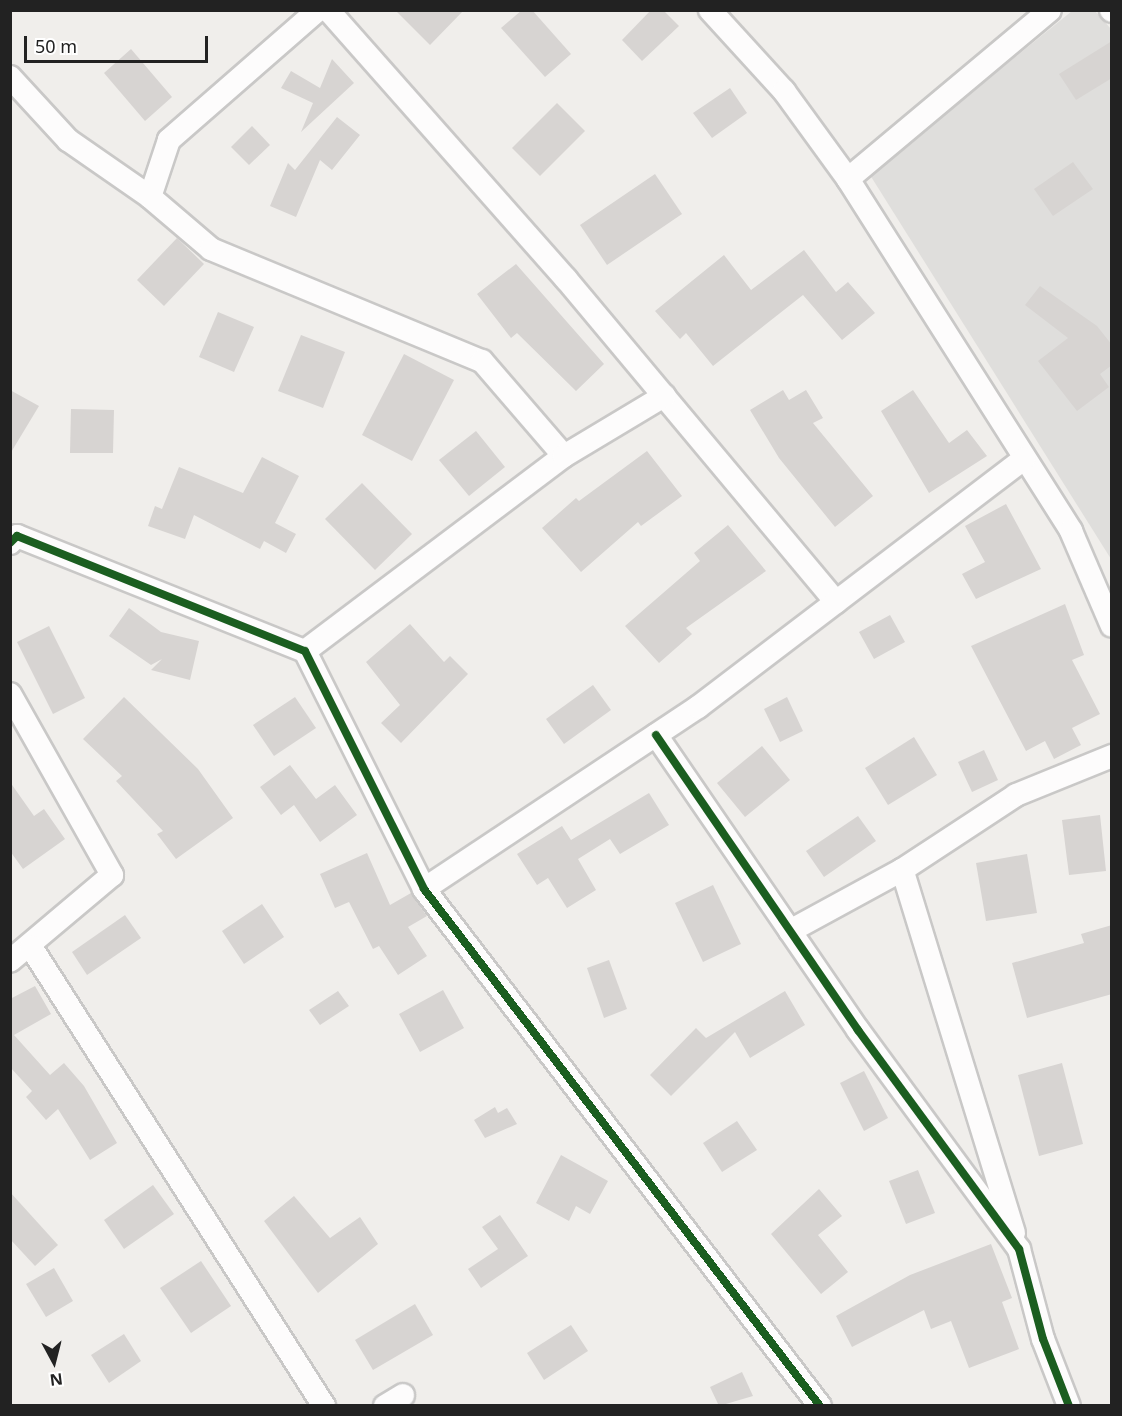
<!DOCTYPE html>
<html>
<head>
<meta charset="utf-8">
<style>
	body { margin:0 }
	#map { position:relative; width:1122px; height:1416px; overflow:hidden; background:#f0eeeb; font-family:"Noto Sans",sans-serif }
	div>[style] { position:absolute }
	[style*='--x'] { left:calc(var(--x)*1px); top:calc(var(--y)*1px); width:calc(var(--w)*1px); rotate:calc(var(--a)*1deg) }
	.residential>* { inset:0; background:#dfdedc }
	.building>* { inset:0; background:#d7d4d2 }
	.roads { filter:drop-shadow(2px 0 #c9c8c7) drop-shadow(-2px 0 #c9c8c7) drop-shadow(0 2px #c9c8c7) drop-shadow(0 -2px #c9c8c7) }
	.street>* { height:22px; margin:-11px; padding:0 11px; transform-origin:11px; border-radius:11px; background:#fdfcfc }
	.cycleway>* { height:8px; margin:-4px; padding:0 4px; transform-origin:4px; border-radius:4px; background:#1b5e20 }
	span { translate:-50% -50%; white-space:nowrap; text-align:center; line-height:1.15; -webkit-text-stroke:4.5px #fff; paint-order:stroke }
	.frame { position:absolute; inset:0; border:12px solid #222; pointer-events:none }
	.north { position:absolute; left:24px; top:1332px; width:60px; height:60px; -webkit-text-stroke:4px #fff; paint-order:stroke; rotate:173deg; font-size:16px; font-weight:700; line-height:24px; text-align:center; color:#222 }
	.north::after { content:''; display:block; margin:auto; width:21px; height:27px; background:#222; clip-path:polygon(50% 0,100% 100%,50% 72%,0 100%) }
	.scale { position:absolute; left:24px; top:36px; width:184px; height:27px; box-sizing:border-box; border:3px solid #222; border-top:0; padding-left:8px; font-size:18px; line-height:21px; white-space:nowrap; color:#222; -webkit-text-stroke:4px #fff; paint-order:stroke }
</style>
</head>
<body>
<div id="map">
	<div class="residential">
		<i style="clip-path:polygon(1072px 11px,1095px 11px,1111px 29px,1111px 559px,870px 175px)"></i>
	</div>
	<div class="building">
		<i style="clip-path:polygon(395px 10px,464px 10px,430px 45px)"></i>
		<i style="clip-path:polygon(522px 10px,532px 10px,571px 54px,545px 77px,501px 28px)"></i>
		<i style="clip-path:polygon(651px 10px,663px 10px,679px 26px,642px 61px,622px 40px)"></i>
		<i style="clip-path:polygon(1112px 41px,1112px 78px,1076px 100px,1059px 74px)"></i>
		<i style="clip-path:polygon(131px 49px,172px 97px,145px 121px,104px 73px)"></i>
		<i style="clip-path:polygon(332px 59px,354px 83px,301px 132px,313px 103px,281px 88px,291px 71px,320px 88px)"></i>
		<i style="clip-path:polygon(730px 88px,747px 113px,712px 138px,693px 113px)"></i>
		<i style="clip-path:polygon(557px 103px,585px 131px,540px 176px,512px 148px)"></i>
		<i style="clip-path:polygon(337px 117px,360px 135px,332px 170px,320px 160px,296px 217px,270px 206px,288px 163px,295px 170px)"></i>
		<i style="clip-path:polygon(252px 126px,270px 145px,249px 165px,231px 147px)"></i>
		<i style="clip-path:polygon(1073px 162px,1093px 189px,1053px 216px,1034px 189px)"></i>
		<i style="clip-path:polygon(655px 174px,682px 214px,607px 265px,580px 225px)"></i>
		<i style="clip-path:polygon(177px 238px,204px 264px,164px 306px,137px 280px)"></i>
		<i style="clip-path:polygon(804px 250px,836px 292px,848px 282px,875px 313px,842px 340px,803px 295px,713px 366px,686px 333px,680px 339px,655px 311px,724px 255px,751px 290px)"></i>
		<i style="clip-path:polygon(516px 264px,604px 364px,576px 391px,517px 333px,511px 338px,477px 294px)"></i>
		<i style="clip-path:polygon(1040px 286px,1097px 326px,1112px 345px,1112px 365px,1100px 374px,1109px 387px,1077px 411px,1038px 361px,1068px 338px,1025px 305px)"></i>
		<i style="clip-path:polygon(218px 312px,254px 327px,234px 372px,199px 357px)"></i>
		<i style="clip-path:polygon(301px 335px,345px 352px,323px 408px,278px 391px)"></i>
		<i style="clip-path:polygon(404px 354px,454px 380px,412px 461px,362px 435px)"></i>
		<i style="clip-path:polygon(10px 390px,39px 406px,10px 454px)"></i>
		<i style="clip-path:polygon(783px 390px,789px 400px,806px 390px,823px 418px,813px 423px,873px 496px,835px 527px,779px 458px,750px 410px)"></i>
		<i style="clip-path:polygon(913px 390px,949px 443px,967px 430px,987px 456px,929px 493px,881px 411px)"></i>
		<i style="clip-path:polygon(71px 409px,114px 410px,113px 453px,70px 453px)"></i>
		<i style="clip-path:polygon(476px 431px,505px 467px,469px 496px,439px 460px)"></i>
		<i style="clip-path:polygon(647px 451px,682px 496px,641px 526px,638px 522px,581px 572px,542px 528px,576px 498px,579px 501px)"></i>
		<i style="clip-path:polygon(262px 457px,299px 476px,275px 523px,296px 534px,286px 553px,264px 541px,260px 549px,194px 515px,185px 539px,148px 526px,155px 506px,162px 509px,179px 467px,243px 493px)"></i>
		<i style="clip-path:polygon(362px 483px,412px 534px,375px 570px,325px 519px)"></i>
		<i style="clip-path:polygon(1006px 504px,1041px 569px,976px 599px,962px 574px,985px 562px,965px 526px)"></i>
		<i style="clip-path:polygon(728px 525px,766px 571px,686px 628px,692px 634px,659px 663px,625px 626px,700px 561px,694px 553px)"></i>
		<i style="clip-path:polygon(1065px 604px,1084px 655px,1072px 660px,1100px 714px,1072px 728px,1081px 745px,1054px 759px,1045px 741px,1026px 751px,971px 646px)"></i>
		<i style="clip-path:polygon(129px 608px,161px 632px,199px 641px,190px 680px,151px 670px,162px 659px,151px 665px,109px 636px)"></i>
		<i style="clip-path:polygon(890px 615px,905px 642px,874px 659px,859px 632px)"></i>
		<i style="clip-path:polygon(410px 624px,444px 662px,450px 656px,468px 674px,401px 743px,381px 723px,400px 705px,366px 662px)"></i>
		<i style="clip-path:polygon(49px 626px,85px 698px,53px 714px,17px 642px)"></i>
		<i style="clip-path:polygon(593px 685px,611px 710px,564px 744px,546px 719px)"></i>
		<i style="clip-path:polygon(124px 697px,198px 769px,233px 818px,176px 859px,157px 834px,163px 831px,116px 781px,122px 776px,83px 739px)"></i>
		<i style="clip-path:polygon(295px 697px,316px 728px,274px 756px,253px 725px)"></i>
		<i style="clip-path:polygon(787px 697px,803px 731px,780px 742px,764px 709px)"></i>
		<i style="clip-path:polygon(914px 737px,937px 775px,888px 805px,865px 768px)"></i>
		<i style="clip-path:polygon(762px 746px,790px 780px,745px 817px,717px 783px)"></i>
		<i style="clip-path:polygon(984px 750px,998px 780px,972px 792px,958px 762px)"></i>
		<i style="clip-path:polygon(290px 765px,316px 799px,335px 785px,357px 815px,320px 842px,294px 805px,281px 815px,260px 787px)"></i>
		<i style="clip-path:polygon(10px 782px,34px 816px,44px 809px,65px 839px,23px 869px,10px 851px)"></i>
		<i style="clip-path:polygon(649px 793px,669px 825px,620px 854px,610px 839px,578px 859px,596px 890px,567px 908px,548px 878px,537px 885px,517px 854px,562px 826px,571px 840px)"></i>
		<i style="clip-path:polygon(1100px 815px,1106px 871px,1069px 875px,1062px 820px)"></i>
		<i style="clip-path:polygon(858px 816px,876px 841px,824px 877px,806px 851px)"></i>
		<i style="clip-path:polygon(367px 853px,390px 905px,411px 893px,427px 916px,408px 927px,427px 956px,398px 975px,379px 946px,373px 949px,349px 902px,335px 908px,320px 874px)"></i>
		<i style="clip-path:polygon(1027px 854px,1037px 913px,986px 921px,976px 863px)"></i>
		<i style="clip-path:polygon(713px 885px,741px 944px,703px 962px,675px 903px)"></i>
		<i style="clip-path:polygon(262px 904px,284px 937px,244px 964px,222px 931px)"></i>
		<i style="clip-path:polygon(125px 915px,141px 938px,87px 975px,72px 952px)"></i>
		<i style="clip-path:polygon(1112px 925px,1112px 994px,1027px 1018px,1012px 963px,1084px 943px,1081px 934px)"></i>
		<i style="clip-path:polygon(609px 960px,627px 1009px,604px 1018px,587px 968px)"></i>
		<i style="clip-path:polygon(35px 986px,51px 1014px,14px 1035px,50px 1075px,64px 1063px,84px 1086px,117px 1143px,90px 1160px,58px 1109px,46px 1120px,26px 1097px,32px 1091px,10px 1067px,10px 999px)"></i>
		<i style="clip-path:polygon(443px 990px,464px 1028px,420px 1052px,399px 1014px)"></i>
		<i style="clip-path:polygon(338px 991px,349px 1006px,320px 1025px,309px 1010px)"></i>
		<i style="clip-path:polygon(785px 991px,805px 1025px,750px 1058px,735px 1032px,671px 1096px,650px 1075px,696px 1028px,706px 1038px)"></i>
		<i style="clip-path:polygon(1062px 1063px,1083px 1144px,1039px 1156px,1018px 1075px)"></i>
		<i style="clip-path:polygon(864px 1071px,888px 1118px,864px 1131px,840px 1083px)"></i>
		<i style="clip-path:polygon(495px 1107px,498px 1113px,507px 1108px,517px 1124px,485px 1138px,474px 1120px)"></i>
		<i style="clip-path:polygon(737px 1121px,757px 1150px,722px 1172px,703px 1143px)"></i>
		<i style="clip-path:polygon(561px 1155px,608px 1181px,590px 1214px,576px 1206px,569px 1221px,536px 1203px)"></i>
		<i style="clip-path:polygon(918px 1170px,935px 1213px,906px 1224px,889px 1181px)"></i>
		<i style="clip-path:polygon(153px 1185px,174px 1214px,124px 1249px,104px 1220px)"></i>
		<i style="clip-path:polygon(819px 1189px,842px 1216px,818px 1235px,848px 1272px,821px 1294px,771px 1234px)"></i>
		<i style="clip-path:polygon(10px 1192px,58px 1245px,35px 1266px,10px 1239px)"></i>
		<i style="clip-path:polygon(294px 1196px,330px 1238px,360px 1217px,378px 1244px,318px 1293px,264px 1221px)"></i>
		<i style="clip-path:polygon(500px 1215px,528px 1256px,481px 1288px,468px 1269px,498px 1249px,482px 1227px)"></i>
		<i style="clip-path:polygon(991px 1244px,1012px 1298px,1002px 1302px,1019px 1349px,969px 1368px,951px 1321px,931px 1329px,924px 1310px,852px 1347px,836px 1316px,910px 1275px)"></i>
		<i style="clip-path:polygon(201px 1261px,231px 1306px,191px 1333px,160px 1288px)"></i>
		<i style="clip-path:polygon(54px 1268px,73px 1301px,46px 1317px,26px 1284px)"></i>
		<i style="clip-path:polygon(415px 1304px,433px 1335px,373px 1370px,355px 1340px)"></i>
		<i style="clip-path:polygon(571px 1325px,588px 1351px,544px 1380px,527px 1353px)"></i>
		<i style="clip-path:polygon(124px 1334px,141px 1361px,109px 1383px,91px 1355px)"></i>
		<i style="clip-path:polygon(742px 1372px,753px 1396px,719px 1406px,710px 1387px)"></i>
	</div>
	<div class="roads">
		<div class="street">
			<i style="--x:318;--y:10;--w:198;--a:138.9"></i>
			<i style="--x:169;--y:140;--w:60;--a:108.4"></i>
			<i style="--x:150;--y:197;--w:80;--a:40.4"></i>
			<i style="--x:211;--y:249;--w:293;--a:22.5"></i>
			<i style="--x:482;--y:361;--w:125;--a:49.2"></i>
			<i style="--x:328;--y:10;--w:359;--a:48.5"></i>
			<i style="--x:566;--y:279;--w:421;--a:50.1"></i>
			<i style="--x:710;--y:10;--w:110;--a:47.6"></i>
			<i style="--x:784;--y:91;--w:109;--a:54"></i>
			<i style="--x:848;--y:179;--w:417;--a:57.6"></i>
			<i style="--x:1071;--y:531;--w:103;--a:66.7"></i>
			<i style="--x:1111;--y:10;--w:1;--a:45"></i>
			<i style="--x:10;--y:77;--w:86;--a:47.4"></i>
			<i style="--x:68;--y:140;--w:100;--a:34.8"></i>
			<i style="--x:848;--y:179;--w:263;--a:-39.9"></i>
			<i style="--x:10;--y:543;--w:10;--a:-45"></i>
			<i style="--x:17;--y:536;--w:310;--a:21.8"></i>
			<i style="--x:305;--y:651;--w:266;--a:63.4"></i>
			<i style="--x:424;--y:889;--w:651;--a:52.55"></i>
			<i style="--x:305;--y:651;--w:324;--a:-37"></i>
			<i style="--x:564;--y:456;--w:117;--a:-31"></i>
			<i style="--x:10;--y:694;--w:208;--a:60.6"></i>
			<i style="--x:112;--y:875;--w:133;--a:139.9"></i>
			<i style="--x:656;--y:735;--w:358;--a:55.6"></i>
			<i style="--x:858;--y:1030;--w:272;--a:53.7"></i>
			<i style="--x:1019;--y:1249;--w:93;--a:75.1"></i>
			<i style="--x:1043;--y:1339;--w:72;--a:68.8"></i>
			<i style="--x:424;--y:889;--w:329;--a:-33.6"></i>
			<i style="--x:698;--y:707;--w:410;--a:-37.3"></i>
			<i style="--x:790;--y:931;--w:128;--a:-28.6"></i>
			<i style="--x:31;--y:947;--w:545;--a:57.45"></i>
			<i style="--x:1014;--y:1233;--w:380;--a:-107.1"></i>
			<i style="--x:902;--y:870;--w:136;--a:-33.3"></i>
			<i style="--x:1016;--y:795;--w:104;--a:-22.1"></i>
			<i style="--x:385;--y:1406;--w:21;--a:-31"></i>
		</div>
	</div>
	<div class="cycleway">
		<i style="--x:10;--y:543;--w:10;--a:-45"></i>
		<i style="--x:17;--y:536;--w:310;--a:21.8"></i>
		<i style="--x:305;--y:651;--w:266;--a:63.4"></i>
		<i style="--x:424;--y:889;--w:651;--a:52.55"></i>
		<i style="--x:656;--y:735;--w:358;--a:55.6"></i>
		<i style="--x:858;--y:1030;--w:272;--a:53.7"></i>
		<i style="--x:1019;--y:1249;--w:93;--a:75.1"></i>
		<i style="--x:1043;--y:1339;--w:72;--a:68.8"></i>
	</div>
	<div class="frame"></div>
	<div class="north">N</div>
	<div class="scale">50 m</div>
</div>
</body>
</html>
